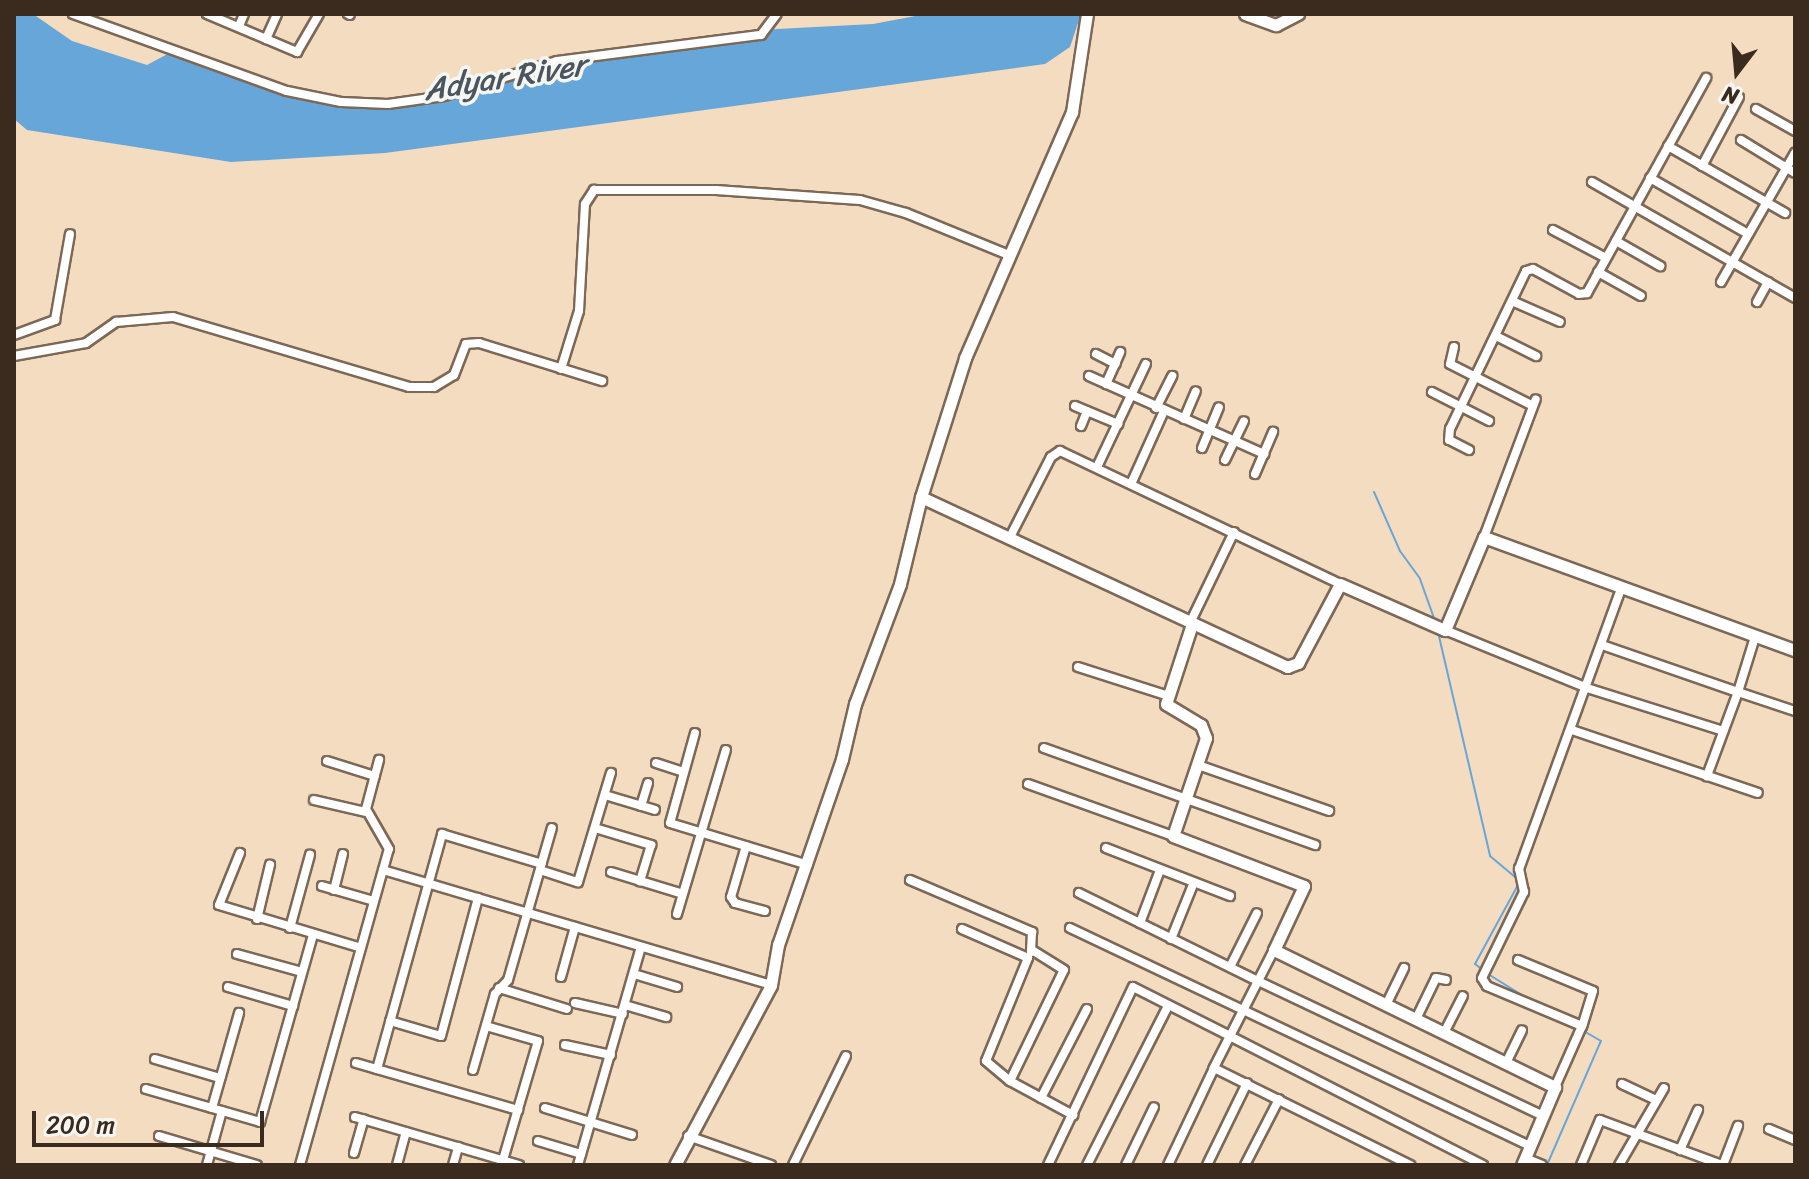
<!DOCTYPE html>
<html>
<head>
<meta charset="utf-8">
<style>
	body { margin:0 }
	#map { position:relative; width:1809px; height:1179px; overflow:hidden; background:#f4dcc0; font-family:Sriracha,sans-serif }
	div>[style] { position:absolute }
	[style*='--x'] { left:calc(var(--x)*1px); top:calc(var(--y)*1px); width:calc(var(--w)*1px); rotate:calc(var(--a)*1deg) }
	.water>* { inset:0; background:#66a6d9 }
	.stream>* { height:2px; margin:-1px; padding:0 1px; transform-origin:1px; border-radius:1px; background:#66a6d9 }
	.roads { filter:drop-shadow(2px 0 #7c6857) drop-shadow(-2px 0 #7c6857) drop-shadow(0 2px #7c6857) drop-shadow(0 -2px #7c6857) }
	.street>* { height:8px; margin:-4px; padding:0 4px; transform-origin:4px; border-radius:4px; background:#fff }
	.secondary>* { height:11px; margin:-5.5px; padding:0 5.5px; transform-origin:5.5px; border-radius:5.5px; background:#fff }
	span { translate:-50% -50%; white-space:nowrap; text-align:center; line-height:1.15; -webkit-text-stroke:7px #f6f6f2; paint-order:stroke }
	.water-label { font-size:32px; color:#4a555f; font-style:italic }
	.frame { position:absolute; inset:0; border:16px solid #3b2a1e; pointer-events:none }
	.north { position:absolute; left:1697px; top:32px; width:80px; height:80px; -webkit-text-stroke:6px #f6f6f2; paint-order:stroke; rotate:196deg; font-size:22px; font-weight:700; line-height:32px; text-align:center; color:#3b2a1e }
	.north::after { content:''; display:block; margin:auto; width:28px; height:36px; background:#3b2a1e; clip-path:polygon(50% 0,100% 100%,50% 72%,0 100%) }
	.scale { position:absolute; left:32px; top:1111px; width:232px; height:36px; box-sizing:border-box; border:4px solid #3b2a1e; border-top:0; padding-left:10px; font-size:24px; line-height:28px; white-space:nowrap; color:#3b2a1e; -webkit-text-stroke:6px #f6f6f2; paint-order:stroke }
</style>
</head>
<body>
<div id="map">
	<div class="water">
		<i style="clip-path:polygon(14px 14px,33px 14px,72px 41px,147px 65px,175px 50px,243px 76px,343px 103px,432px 99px,584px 56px,777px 29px,873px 24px,926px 14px,1081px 14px,1070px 47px,1045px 64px,385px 153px,231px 162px,27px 130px,14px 119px)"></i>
	</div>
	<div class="stream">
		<i style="--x:1374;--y:492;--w:64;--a:66.2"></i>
		<i style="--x:1400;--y:551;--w:34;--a:54"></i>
		<i style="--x:1420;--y:579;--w:41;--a:70.3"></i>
		<i style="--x:1438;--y:632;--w:230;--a:76.9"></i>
		<i style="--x:1490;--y:856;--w:35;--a:40"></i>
		<i style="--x:1483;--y:970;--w:10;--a:-143"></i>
		<i style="--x:1475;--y:964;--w:92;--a:-61.5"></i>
		<i style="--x:1488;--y:974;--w:49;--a:31.8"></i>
		<i style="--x:1547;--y:1165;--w:135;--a:-66.5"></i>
		<i style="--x:1601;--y:1041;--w:20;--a:-150"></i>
	</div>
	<div class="roads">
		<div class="street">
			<i style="--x:73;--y:14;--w:227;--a:19.8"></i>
			<i style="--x:287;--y:91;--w:55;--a:11.5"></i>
			<i style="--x:341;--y:102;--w:47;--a:2.4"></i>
			<i style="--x:388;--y:104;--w:57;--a:-8.1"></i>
			<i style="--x:444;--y:96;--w:118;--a:-17.2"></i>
			<i style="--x:557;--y:61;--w:206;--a:-7.3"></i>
			<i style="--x:761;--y:35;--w:26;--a:-53"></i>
			<i style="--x:207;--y:14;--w:98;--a:22.9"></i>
			<i style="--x:297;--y:52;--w:44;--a:-59.9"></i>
			<i style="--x:348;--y:14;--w:2;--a:27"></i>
			<i style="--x:239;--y:26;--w:13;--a:-67"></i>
			<i style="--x:266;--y:39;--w:27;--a:-66"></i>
			<i style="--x:1756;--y:109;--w:45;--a:29.4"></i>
			<i style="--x:1741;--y:140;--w:63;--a:31.4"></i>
			<i style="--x:1668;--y:146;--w:135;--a:29.8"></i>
			<i style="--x:1702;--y:166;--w:78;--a:-61.8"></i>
			<i style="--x:1650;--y:178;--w:113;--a:29.7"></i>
			<i style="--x:1592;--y:182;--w:234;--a:29.7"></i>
			<i style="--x:1553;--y:230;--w:60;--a:27.8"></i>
			<i style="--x:1616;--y:241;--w:51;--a:29.6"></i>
			<i style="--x:1598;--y:272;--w:49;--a:29.2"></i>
			<i style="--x:1721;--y:282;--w:149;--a:-60.2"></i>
			<i style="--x:1512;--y:301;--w:52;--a:23.6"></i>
			<i style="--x:1757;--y:302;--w:23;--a:-61"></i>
			<i style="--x:14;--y:335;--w:44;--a:-20.1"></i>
			<i style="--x:55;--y:320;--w:87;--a:-80.1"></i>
			<i style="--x:1496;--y:336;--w:45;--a:26.6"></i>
			<i style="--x:1454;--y:347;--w:17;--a:103"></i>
			<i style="--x:1450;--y:364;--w:93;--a:26.8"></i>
			<i style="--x:1096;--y:354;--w:22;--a:27"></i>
			<i style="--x:14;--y:356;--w:73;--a:-10.2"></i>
			<i style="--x:86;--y:343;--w:37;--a:-35"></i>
			<i style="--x:116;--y:322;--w:57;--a:-5"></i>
			<i style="--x:173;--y:317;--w:246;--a:16.5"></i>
			<i style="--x:409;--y:387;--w:25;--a:0"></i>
			<i style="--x:434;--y:387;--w:23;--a:-31"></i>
			<i style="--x:454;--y:375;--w:33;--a:-69"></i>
			<i style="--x:466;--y:344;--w:13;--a:-4"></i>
			<i style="--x:479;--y:343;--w:129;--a:17.2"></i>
			<i style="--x:561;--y:369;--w:61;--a:-72.8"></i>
			<i style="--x:579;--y:311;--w:107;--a:-86.8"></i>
			<i style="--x:585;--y:204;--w:17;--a:-57"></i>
			<i style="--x:594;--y:190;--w:122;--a:0"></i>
			<i style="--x:716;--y:190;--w:144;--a:4"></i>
			<i style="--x:860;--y:200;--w:48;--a:15.8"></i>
			<i style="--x:906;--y:213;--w:111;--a:22.2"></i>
			<i style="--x:1089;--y:376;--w:192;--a:24"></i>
			<i style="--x:1106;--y:384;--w:35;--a:-66"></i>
			<i style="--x:1432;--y:392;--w:64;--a:27"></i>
			<i style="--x:1075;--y:406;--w:47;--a:22.7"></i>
			<i style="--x:1156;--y:408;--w:36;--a:-63"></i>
			<i style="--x:1184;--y:419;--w:30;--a:-67"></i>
			<i style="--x:1081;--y:426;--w:16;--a:-68"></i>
			<i style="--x:1202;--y:448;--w:44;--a:-67.5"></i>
			<i style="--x:1469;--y:450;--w:22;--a:-153"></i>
			<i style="--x:1449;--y:440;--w:11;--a:-85"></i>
			<i style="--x:1450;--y:429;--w:175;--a:-64.3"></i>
			<i style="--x:1526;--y:271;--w:7;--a:-16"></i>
			<i style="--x:1533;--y:269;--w:52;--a:28.5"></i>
			<i style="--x:1579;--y:294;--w:8;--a:-7"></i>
			<i style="--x:1587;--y:293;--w:246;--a:-61"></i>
			<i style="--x:1225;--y:460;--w:43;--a:-64"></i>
			<i style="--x:1097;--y:467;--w:114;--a:-64.6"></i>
			<i style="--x:1255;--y:474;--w:46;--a:-66.8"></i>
			<i style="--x:1131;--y:484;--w:80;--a:-65.7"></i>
			<i style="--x:1484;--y:537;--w:147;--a:-69.4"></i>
			<i style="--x:1009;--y:539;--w:92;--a:-62.9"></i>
			<i style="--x:1051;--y:457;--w:11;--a:-34"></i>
			<i style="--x:1060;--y:451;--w:310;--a:25.4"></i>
			<i style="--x:1190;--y:623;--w:101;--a:-64.2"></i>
			<i style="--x:1445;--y:630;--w:153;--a:22.2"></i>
			<i style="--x:1587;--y:688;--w:143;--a:17.5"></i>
			<i style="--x:1755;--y:637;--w:58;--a:107.2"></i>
			<i style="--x:1738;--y:692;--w:60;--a:18.4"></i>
			<i style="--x:1602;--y:645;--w:144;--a:19.1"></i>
			<i style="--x:1738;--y:692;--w:90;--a:110.3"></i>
			<i style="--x:1078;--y:667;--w:92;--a:17.7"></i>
			<i style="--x:1572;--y:730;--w:196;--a:18.7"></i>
			<i style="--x:695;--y:733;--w:93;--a:105.5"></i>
			<i style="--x:670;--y:823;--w:144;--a:16.9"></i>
			<i style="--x:1044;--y:748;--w:288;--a:19.7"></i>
			<i style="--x:327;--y:761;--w:50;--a:17.4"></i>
			<i style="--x:656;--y:763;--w:29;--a:18"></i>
			<i style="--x:1198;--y:765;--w:139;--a:19.3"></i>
			<i style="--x:1028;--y:784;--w:154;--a:19.7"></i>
			<i style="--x:605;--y:795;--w:52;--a:16.7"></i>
			<i style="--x:314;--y:800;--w:53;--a:13"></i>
			<i style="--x:641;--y:806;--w:24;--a:-73"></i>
			<i style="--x:595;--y:828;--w:59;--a:16.9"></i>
			<i style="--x:651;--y:845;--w:38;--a:107"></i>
			<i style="--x:746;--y:846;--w:53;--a:106.4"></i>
			<i style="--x:731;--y:897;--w:7;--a:56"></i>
			<i style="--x:735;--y:903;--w:31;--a:15"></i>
			<i style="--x:1106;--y:848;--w:133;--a:21.2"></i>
			<i style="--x:240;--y:853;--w:56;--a:112"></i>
			<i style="--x:219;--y:905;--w:148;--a:16.8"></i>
			<i style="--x:383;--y:870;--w:405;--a:16.5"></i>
			<i style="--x:540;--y:870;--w:40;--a:18"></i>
			<i style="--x:578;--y:882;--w:114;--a:-73.2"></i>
			<i style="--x:611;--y:872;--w:75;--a:17"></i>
			<i style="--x:910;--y:880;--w:133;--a:23.1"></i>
			<i style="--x:1032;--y:932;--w:20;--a:93"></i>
			<i style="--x:322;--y:886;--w:54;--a:16.1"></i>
			<i style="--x:334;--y:890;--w:37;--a:-76"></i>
			<i style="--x:1079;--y:893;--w:68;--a:26.2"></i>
			<i style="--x:1140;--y:923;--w:57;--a:-69.3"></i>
			<i style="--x:677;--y:914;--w:171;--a:-73.4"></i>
			<i style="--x:257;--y:919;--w:56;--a:-76.5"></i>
			<i style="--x:1140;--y:923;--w:131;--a:26.2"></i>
			<i style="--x:1258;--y:981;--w:35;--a:-63"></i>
			<i style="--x:290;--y:928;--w:76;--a:-74.7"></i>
			<i style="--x:1070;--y:928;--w:509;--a:25.36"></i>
			<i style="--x:962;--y:929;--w:72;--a:23.7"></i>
			<i style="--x:1028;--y:958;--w:111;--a:112.2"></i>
			<i style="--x:986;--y:1061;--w:31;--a:40"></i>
			<i style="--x:1010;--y:1081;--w:72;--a:28.4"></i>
			<i style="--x:1171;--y:939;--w:61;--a:-68"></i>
			<i style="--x:237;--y:954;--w:67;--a:15.5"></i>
			<i style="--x:1518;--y:960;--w:81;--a:22.5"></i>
			<i style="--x:1593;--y:991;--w:37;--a:107"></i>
			<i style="--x:1230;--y:967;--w:60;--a:-63.4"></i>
			<i style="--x:634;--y:974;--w:45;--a:16.8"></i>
			<i style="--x:561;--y:977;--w:52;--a:-74.4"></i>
			<i style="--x:228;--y:987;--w:68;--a:16.3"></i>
			<i style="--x:499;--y:988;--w:71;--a:17.2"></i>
			<i style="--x:575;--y:1003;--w:49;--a:12.9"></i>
			<i style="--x:1387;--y:1003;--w:39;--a:-64"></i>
			<i style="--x:625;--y:1005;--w:43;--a:16.3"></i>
			<i style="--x:1417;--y:1017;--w:43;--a:-64"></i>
			<i style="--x:1436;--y:978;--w:10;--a:11"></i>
			<i style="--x:390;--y:1021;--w:53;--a:16.4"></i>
			<i style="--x:441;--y:1036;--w:143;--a:-75"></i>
			<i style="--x:486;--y:1026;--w:54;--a:16.1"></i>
			<i style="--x:538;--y:1041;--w:124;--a:106.4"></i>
			<i style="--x:1445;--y:1031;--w:39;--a:-63"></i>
			<i style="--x:565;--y:1045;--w:47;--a:12.3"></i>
			<i style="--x:155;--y:1059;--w:68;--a:16.3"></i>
			<i style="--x:1507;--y:1061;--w:34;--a:-64"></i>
			<i style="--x:356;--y:1063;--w:169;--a:16.2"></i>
			<i style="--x:377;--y:1069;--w:244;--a:-74.5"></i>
			<i style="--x:442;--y:834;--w:104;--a:16.7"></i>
			<i style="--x:473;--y:1070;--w:79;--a:-73.9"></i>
			<i style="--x:495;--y:994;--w:19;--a:-47"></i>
			<i style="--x:508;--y:980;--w:158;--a:-73.9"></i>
			<i style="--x:1010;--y:1081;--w:123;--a:-64.1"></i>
			<i style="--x:1064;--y:970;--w:38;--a:-148"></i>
			<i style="--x:1622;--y:1084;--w:38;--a:25"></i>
			<i style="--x:1555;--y:1087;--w:67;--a:-66.1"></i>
			<i style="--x:1582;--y:1026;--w:103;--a:-157.2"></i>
			<i style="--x:1487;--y:986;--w:9;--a:-122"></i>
			<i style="--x:1482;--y:978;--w:96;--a:-64"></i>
			<i style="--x:1524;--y:892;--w:24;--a:-102"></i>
			<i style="--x:1519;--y:869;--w:299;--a:-70"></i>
			<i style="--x:146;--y:1089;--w:119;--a:16.1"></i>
			<i style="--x:260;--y:1122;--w:194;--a:-74.2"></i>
			<i style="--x:1041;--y:1098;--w:100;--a:-62.7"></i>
			<i style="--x:212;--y:1108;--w:99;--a:-74.1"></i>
			<i style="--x:545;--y:1108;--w:91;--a:17.2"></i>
			<i style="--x:355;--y:1117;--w:171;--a:16.3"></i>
			<i style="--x:1769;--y:1129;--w:28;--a:23"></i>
			<i style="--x:159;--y:1136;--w:102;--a:16.5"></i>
			<i style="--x:688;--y:1136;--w:88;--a:19.3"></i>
			<i style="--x:538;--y:1141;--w:45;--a:16.8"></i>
			<i style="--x:1680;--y:1150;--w:44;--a:-65.8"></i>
			<i style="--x:354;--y:1153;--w:35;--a:-74"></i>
			<i style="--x:1525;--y:1158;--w:18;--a:22"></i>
			<i style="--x:207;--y:1165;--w:56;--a:-74.5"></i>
			<i style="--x:300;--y:1165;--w:328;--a:-74.3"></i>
			<i style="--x:389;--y:849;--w:46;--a:-119.9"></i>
			<i style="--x:366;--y:809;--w:51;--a:-75.1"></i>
			<i style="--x:397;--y:1165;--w:34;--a:-75"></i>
			<i style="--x:453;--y:1165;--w:19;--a:-74"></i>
			<i style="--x:578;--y:1165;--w:227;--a:-73.9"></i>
			<i style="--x:793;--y:1165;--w:121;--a:-64.1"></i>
			<i style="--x:1048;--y:1165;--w:197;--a:-64.5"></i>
			<i style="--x:1133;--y:987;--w:109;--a:26.8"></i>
			<i style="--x:1230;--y:1036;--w:36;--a:117"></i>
			<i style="--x:1214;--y:1068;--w:219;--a:26.3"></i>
			<i style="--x:1087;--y:1165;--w:176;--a:-63"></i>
			<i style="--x:1126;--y:1165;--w:64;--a:-64.2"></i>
			<i style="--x:1168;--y:1165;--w:107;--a:-64.6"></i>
			<i style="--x:1207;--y:1165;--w:91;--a:-64"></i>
			<i style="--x:1245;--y:1165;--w:74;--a:-62.7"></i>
			<i style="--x:1483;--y:1165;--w:284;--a:-153"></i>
			<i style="--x:1230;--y:1036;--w:62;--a:-63"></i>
			<i style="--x:1258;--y:981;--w:316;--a:25.3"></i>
			<i style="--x:1581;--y:1165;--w:49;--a:-67.1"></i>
			<i style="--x:1600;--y:1120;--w:130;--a:20.2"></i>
			<i style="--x:1619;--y:1165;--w:89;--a:-59.7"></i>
			<i style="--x:1723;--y:1165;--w:42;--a:-69"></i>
		</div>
		<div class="secondary">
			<i style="--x:1245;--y:14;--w:33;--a:20"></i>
			<i style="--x:1276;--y:25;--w:25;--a:-27"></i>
			<i style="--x:921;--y:497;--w:404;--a:24.9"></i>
			<i style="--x:1287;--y:667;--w:12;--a:-20"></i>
			<i style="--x:1298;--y:663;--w:89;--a:-62"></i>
			<i style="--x:1340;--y:584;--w:115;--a:23.7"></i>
			<i style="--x:1445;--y:630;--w:101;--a:-67.2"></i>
			<i style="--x:1484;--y:537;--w:331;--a:20"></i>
			<i style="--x:1192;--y:624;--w:84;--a:108"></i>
			<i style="--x:1166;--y:704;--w:41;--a:31"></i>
			<i style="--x:1201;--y:725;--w:14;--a:69"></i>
			<i style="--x:1206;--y:738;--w:103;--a:108.6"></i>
			<i style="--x:1173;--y:836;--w:140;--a:20.9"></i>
			<i style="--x:1304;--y:886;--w:71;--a:115.1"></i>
			<i style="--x:1274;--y:950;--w:313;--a:26"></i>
			<i style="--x:1555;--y:1087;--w:85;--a:112.9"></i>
			<i style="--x:675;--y:1165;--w:204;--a:-61.9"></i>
			<i style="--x:771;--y:985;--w:41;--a:-80.1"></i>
			<i style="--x:778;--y:945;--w:197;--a:-71"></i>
			<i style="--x:842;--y:759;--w:57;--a:-76.7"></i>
			<i style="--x:855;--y:704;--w:128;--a:-69.4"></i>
			<i style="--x:900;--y:584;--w:89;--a:-76.4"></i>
			<i style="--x:921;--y:497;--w:146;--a:-72.4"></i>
			<i style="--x:965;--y:358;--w:268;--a:-66.5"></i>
			<i style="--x:1072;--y:112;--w:99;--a:-81.3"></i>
		</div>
	</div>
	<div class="water-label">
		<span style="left:505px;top:78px;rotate:-9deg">Adyar River</span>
	</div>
	<div class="frame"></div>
	<div class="north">N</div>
	<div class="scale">200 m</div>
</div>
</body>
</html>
